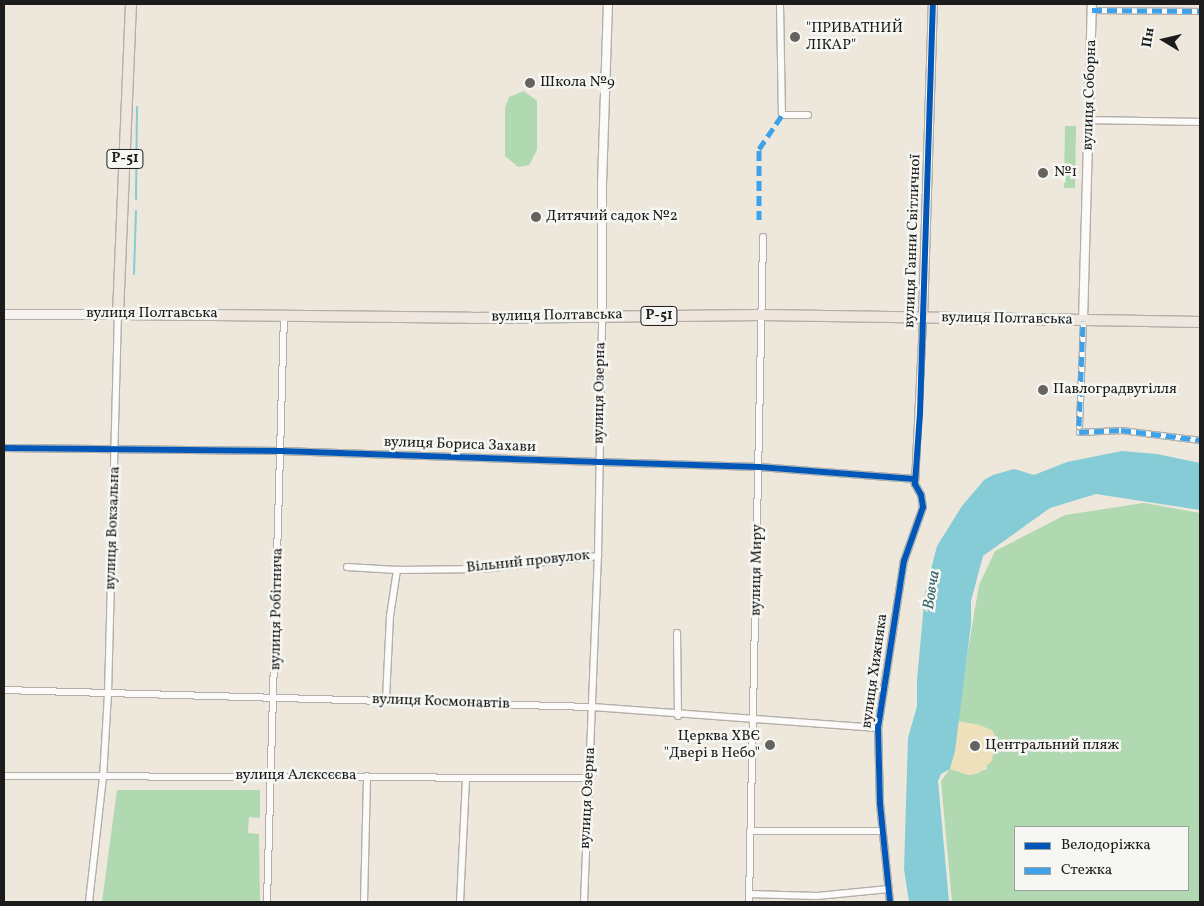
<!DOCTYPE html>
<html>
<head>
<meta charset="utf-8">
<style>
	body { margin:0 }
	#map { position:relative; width:1204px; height:906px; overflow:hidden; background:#ede7dc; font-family:Vollkorn,serif }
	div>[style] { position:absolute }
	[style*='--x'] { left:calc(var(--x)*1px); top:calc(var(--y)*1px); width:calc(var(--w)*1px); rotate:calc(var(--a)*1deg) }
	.green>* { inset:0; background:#b0d9b2 }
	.sand>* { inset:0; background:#eee0ba }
	.water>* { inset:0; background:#85ccd7 }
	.stream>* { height:2px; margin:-1px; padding:0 1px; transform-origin:1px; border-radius:1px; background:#85ccd7 }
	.roads { filter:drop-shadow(1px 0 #b3afa8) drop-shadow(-1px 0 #b3afa8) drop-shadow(0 1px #b3afa8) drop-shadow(0 -1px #b3afa8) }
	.pedestrian>* { height:5px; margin:-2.5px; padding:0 2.5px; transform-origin:2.5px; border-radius:2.5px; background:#fcfbfa }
	.minor>* { height:6px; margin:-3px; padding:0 3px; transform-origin:3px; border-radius:3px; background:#fcfbfa }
	.tertiary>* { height:8px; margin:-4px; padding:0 4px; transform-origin:4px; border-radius:4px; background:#fcfbfa }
	.secondary>* { height:9px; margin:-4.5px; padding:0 4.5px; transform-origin:4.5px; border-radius:4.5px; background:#f6f3f0 }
	.primary>* { height:10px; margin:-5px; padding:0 5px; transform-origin:5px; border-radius:5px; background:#efe6df }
	.quiet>* { height:5px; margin-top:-2.5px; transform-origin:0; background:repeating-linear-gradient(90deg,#3da2ea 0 10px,transparent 0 15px) }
	.cycleway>* { height:6px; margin:-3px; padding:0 3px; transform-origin:3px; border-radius:3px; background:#0057b8 }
	.dots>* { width:14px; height:14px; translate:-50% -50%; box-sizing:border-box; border:2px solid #f6f6f2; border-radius:50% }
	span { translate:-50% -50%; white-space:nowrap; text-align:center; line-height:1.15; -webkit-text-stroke:5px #f6f6f2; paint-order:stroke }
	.shield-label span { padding:1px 4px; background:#f6f6f2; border:1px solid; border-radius:4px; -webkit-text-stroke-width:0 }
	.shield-label { font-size:14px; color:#1c1c1c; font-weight:700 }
	.poi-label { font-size:15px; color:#1c1c1c }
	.left { translate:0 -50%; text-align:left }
	.right { translate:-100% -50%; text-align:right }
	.street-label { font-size:15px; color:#1c1c1c }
	.water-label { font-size:16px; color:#345e66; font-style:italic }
	.frame { position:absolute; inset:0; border:5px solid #1c1c1c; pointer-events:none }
	.legend { position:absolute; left:1014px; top:826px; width:175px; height:65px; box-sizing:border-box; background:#f6f6f2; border:1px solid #9f9f9c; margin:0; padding:6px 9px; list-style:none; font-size:15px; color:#1c1c1c }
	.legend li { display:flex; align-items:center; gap:10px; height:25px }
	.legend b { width:25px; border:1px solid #9f9f9c }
	.north { position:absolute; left:1139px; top:15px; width:50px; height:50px; -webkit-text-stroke:4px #f6f6f2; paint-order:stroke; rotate:279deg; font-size:14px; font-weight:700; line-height:20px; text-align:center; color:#1c1c1c }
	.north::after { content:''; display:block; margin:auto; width:18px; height:22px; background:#1c1c1c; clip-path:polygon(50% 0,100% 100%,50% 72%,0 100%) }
</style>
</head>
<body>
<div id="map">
	<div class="green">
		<i style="clip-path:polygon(524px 91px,537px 101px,537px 150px,529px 165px,518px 167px,505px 156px,505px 108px,509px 97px)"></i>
		<i style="clip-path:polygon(1065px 126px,1076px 126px,1075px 188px,1064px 188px)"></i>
		<i style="clip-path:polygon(evenodd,1144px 503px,1200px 513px,1200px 902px,952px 902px,941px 781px,950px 769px,969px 775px,987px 769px,979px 725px,956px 721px,979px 585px,995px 551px,1065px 515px,1144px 503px,1015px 827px,1188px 827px,1188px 890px,1015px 890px,1015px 827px)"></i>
		<i style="clip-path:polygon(117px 790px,260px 790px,260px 818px,249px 817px,248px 833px,259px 834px,260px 902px,102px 902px)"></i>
	</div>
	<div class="sand">
		<i style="clip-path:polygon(956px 721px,979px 725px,992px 730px,996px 737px,992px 761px,979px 773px,969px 775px,950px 769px)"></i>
	</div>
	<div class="water">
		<i style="clip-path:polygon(1122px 451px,1157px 454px,1200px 463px,1200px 510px,1096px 494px,1050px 508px,983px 556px,971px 601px,971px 624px,955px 751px,950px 769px,941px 774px,938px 781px,949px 902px,909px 902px,904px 869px,908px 738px,917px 706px,917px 680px,925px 593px,937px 546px,962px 506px,984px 480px,993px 475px,1014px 469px,1034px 475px,1067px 462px)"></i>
	</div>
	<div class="stream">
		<i style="--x:136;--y:199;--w:92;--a:-89.4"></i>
		<i style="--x:134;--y:274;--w:63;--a:-88.2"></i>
	</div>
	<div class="roads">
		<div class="pedestrian">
			<i style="--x:1092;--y:10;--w:108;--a:0.5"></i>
			<i style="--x:1079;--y:426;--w:105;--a:-87.8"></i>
			<i style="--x:1079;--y:432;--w:42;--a:-2.7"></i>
			<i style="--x:1121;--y:430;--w:80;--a:7.2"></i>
		</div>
		<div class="minor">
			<i style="--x:780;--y:4;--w:111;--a:89"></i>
			<i style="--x:782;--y:115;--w:26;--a:0"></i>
			<i style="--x:1089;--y:120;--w:111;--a:1"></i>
			<i style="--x:4;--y:448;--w:277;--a:0.6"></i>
			<i style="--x:281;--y:451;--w:318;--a:2"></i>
			<i style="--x:599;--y:462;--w:160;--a:1.8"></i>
			<i style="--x:759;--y:467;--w:156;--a:4.4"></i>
			<i style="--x:347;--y:567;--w:50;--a:3.4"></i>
			<i style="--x:397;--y:570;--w:86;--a:-0.7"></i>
			<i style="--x:483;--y:569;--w:116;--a:-6.4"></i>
			<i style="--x:677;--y:633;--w:83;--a:89.3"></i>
			<i style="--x:4;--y:690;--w:588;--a:1.66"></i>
			<i style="--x:592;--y:707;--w:287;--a:4.2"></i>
			<i style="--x:386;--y:700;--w:84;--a:-87.3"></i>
			<i style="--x:390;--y:616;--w:47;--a:-81.3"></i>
			<i style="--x:4;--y:776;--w:584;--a:0.2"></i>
			<i style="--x:750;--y:831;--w:132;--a:0"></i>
			<i style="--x:749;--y:894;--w:68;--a:1.7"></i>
			<i style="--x:817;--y:896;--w:72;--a:-5.6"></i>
			<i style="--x:89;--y:902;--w:125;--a:-83.6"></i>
			<i style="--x:103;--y:778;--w:84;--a:-86.6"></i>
			<i style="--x:108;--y:694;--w:380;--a:-88.5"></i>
			<i style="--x:267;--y:902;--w:587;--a:-88.34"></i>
			<i style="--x:364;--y:902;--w:126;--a:-88.6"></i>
			<i style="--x:460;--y:902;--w:124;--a:-87.2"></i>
			<i style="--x:584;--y:902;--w:346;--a:-87.7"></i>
			<i style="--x:598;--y:556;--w:240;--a:-89"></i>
			<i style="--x:749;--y:902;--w:665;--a:-88.79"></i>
			<i style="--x:890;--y:902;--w:100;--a:-95.8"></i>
			<i style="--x:880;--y:803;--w:75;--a:-91.5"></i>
			<i style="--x:878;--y:728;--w:169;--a:-81.2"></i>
			<i style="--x:904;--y:561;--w:57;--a:-70.6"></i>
			<i style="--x:923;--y:507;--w:12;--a:-99"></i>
			<i style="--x:921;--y:495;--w:13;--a:-119"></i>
			<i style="--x:915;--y:484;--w:166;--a:-87.2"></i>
		</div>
		<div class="tertiary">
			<i style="--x:602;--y:316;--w:132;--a:-90"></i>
			<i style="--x:602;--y:184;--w:180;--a:-88.1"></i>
			<i style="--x:923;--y:318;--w:314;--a:-88.2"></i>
			<i style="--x:1083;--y:321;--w:317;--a:-88.4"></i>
		</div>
		<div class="secondary">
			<i style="--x:4;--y:314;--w:114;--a:0"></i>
		</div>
		<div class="primary">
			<i style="--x:131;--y:4;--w:310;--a:92.4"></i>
			<i style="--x:118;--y:314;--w:353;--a:0.6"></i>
			<i style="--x:471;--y:318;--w:290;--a:-0.6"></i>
			<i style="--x:761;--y:315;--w:439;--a:0.9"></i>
		</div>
	</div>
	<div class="quiet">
		<i style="--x:1092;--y:10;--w:108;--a:0.5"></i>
		<i style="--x:759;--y:220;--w:71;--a:-90"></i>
		<i style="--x:759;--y:149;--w:41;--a:-55.9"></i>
		<i style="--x:1079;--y:426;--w:105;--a:-87.8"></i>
		<i style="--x:1079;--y:432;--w:42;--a:-2.7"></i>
		<i style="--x:1121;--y:430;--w:80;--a:7.2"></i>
	</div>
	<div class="cycleway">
		<i style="--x:4;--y:448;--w:277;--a:0.6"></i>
		<i style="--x:281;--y:451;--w:318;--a:2"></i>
		<i style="--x:599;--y:462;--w:160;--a:1.8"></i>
		<i style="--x:759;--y:467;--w:156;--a:4.4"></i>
		<i style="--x:890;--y:902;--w:100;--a:-95.8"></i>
		<i style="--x:880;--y:803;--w:75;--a:-91.5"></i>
		<i style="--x:878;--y:728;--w:169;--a:-81.2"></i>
		<i style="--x:904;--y:561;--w:57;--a:-70.6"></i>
		<i style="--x:923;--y:507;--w:12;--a:-99"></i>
		<i style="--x:921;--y:495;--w:13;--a:-119"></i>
		<i style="--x:915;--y:484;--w:71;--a:-86"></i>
		<i style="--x:920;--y:413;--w:409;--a:-88.2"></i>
	</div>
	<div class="dots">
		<i style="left:795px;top:37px;background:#65635f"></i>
		<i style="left:530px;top:83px;background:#65635f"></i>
		<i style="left:1043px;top:173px;background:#65635f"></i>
		<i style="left:536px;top:217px;background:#65635f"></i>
		<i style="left:1043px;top:390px;background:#65635f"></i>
		<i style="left:770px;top:745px;background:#65635f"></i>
		<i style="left:975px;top:746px;background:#65635f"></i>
	</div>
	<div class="shield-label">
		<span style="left:125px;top:159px">Р-51</span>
		<span style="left:659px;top:316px">Р-51</span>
	</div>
	<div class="poi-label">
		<span class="left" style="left:806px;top:37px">"ПРИВАТНИЙ<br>ЛІКАР"</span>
		<span class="left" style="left:540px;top:83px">Школа №9</span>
		<span class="left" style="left:1054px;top:173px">№1</span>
		<span class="left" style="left:546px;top:217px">Дитячий садок №2</span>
		<span class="left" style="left:1053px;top:390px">Павлоградвугілля</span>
		<span class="right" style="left:760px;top:745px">Церква ХВЄ<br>"Двері в Небо"</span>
		<span class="left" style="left:985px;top:746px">Центральний пляж</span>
	</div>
	<div class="street-label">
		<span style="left:1090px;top:95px;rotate:-88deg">вулиця Соборна</span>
		<span style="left:913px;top:241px;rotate:-88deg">вулиця Ганни Світличної</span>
		<span style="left:152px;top:314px">вулиця Полтавська</span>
		<span style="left:557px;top:316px;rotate:-1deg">вулиця Полтавська</span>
		<span style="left:1007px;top:319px;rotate:1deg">вулиця Полтавська</span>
		<span style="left:600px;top:393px;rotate:-89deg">вулиця Озерна</span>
		<span style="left:460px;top:445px;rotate:2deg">вулиця Бориса Захави</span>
		<span style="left:113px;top:528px;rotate:-88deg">вулиця Вокзальна</span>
		<span style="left:528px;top:562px;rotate:-6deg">Вільний провулок</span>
		<span style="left:757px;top:570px;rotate:-89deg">вулиця Миру</span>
		<span style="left:277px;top:609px;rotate:-89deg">вулиця Робітнича</span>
		<span style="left:875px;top:671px;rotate:-82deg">вулиця Хижняка</span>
		<span style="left:441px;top:702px;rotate:2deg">вулиця Космонавтів</span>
		<span style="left:296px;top:776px">вулиця Алєксєєва</span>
		<span style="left:588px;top:798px;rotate:-87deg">вулиця Озерна</span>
	</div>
	<div class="water-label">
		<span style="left:932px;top:590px;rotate:-81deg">Вовча</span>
	</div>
	<div class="frame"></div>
	<ul class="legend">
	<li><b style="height:6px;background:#0057b8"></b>Велодоріжка</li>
	<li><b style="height:6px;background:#3da2ea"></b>Стежка</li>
	</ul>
	<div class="north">Пн</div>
</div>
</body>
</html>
